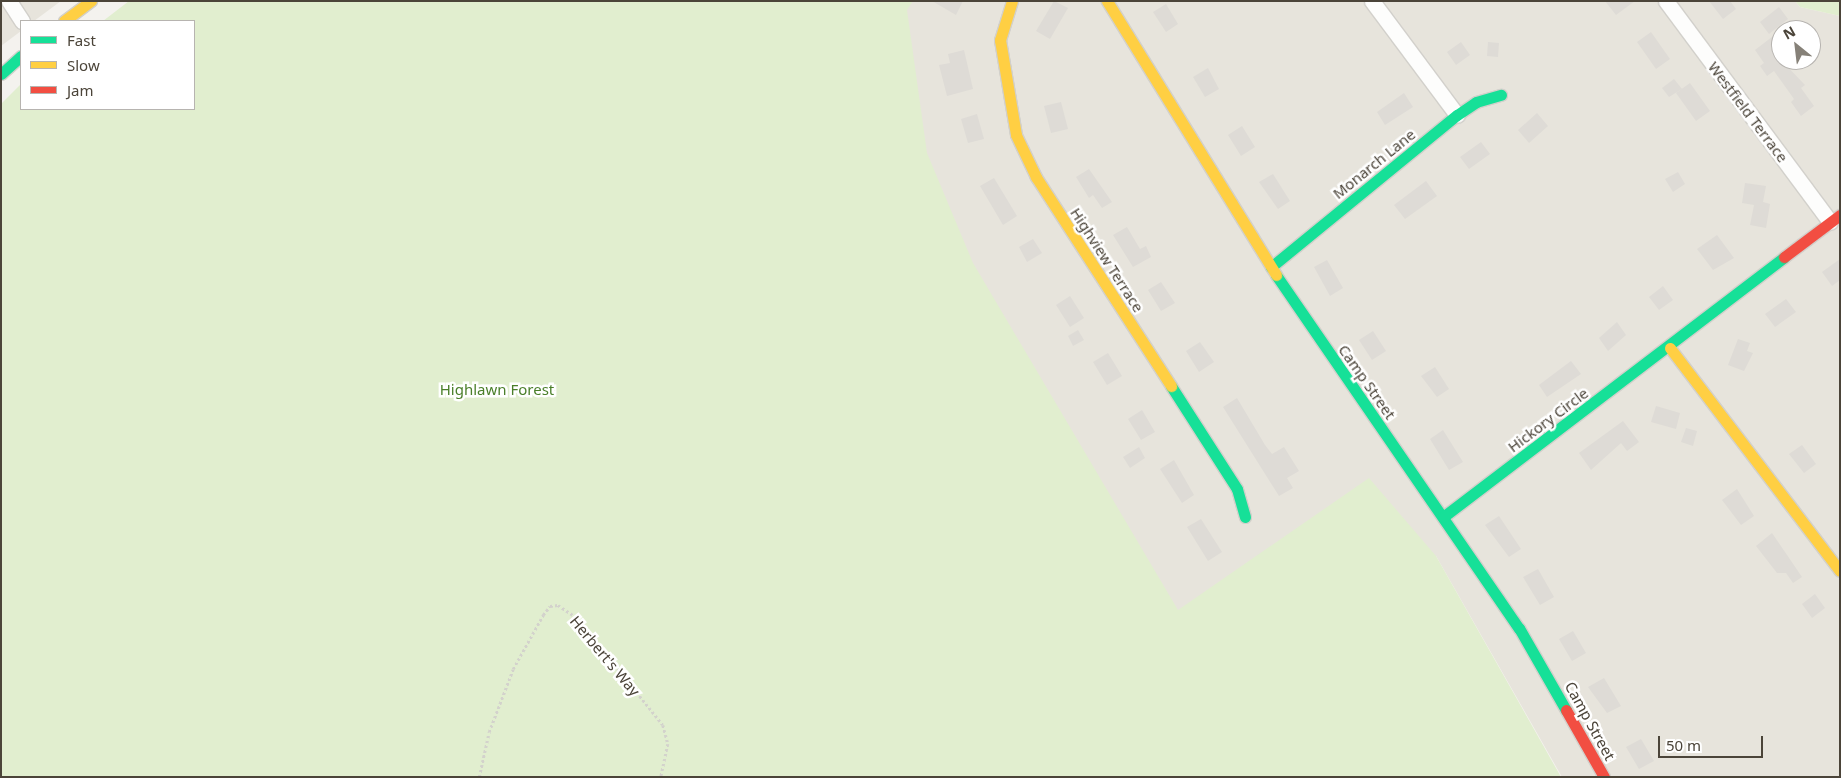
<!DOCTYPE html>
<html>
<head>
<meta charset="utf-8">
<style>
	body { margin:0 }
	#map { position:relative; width:1841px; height:778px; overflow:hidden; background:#f4f2ee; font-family:"Noto Sans",sans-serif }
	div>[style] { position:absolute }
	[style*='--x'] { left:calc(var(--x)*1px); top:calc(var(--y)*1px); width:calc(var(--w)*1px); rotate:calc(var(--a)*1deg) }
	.residential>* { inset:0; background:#e7e4dc }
	.green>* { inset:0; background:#e1eecf }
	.building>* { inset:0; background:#dedbd6 }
	.path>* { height:2.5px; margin-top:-1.25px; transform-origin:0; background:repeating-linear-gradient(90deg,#d3d2cc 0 2.5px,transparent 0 5px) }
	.roads { filter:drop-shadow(1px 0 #d2d0cb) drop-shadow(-1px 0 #d2d0cb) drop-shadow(0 1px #d2d0cb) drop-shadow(0 -1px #d2d0cb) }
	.street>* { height:15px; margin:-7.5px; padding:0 7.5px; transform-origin:7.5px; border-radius:7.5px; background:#fdfdfc }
	.fast>* { height:11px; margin:-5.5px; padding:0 5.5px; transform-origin:5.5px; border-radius:5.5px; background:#16e098 }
	.slow>* { height:11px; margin:-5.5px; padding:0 5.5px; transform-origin:5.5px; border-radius:5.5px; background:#ffcf43 }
	.jam>* { height:11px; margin:-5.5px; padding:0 5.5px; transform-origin:5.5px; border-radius:5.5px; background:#f24e42 }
	span { translate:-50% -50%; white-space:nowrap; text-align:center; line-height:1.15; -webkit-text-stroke:5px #fff; paint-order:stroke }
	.street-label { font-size:15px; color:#4b4439 }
	.park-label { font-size:15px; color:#4a7f2a }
	.frame { position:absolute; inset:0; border:2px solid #4b4439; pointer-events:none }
	.legend { position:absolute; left:20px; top:20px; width:175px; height:90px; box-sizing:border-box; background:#fff; border:1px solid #b7b4b0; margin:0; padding:6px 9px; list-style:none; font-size:15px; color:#4b4439 }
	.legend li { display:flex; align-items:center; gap:10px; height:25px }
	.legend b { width:25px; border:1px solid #b7b4b0 }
	.north { position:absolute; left:1771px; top:20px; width:50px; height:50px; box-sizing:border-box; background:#fff; border:1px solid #b7b4b0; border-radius:50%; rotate:331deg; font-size:14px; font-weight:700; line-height:20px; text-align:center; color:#4b4439 }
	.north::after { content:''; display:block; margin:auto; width:18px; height:22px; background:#868178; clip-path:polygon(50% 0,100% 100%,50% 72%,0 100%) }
	.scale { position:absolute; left:1658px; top:736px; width:105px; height:22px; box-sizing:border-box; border:2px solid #4b4439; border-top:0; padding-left:6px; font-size:15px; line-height:18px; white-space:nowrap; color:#4b4439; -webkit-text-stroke:4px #fff; paint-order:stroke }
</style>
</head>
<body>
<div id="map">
	<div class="residential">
		<i style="clip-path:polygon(1px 1px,61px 1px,34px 21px,21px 21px,21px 31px,1px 46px)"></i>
		<i style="clip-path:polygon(evenodd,743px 1px,1795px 1px,1800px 7px,1840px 16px,1840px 777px,1562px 777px,1436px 556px,1151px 629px,743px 1px,1781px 30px,1811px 30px,1811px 60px,1781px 60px,1781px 30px)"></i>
	</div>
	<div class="green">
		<i style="clip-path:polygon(129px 1px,913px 1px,907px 10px,927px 153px,973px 263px,1178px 610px,1369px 478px,1436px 556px,1561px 777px,1px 777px,1px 104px,21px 84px,21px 109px,194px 109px,194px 21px,103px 21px)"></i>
		<i style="clip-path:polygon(1795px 1px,1840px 1px,1840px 16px,1800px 7px)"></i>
	</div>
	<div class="building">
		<i style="clip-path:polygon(932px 1px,963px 1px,956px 15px)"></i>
		<i style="clip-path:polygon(1054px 1px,1068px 8px,1050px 39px,1036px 31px)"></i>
		<i style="clip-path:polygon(1605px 1px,1635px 1px,1616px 15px)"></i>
		<i style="clip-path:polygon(1709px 1px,1730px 1px,1736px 9px,1723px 19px)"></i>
		<i style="clip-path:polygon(1166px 4px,1178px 24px,1166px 32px,1153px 12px)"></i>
		<i style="clip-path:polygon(1779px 7px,1788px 19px,1769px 34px,1760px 22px)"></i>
		<i style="clip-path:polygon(1781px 30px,1781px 60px,1805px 85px,1801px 88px,1814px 106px,1801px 116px,1791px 102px,1794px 99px,1774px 71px,1767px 76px,1760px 66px,1764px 63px,1755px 50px)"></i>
		<i style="clip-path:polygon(1651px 32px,1670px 59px,1656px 69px,1637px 42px)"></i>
		<i style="clip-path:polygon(1461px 42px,1470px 55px,1456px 65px,1447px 52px)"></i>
		<i style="clip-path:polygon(1488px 42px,1499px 43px,1498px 57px,1487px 56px)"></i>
		<i style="clip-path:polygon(964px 50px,973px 89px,947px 96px,939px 65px,950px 63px,948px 54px)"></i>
		<i style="clip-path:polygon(1208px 68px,1219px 89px,1205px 97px,1193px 77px)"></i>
		<i style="clip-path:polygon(1674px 79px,1682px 89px,1669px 97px,1662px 88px)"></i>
		<i style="clip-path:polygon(1690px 83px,1710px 111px,1696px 121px,1676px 93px)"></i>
		<i style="clip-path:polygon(1404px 93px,1413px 107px,1385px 125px,1377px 112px)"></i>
		<i style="clip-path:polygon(1061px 102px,1068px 129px,1051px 133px,1044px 106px)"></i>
		<i style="clip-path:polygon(1537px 113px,1548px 126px,1529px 143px,1518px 130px)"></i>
		<i style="clip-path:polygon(977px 114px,984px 139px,968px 143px,961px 119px)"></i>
		<i style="clip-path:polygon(1242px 126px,1255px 147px,1241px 156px,1228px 135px)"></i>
		<i style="clip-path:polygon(1481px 142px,1490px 154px,1469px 169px,1460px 157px)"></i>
		<i style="clip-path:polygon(1089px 169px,1112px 202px,1102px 208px,1093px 195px,1089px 198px,1076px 177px)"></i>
		<i style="clip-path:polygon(1678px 172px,1685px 184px,1673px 192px,1665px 179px)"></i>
		<i style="clip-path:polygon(1273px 174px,1290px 201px,1278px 209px,1259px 182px)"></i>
		<i style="clip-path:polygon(994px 178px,1017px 216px,1003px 225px,980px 186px)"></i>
		<i style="clip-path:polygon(1426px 181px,1437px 196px,1405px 219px,1394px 205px)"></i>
		<i style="clip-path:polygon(1745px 183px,1766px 186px,1763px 202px,1770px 204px,1766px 228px,1750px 225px,1754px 205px,1742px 203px)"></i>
		<i style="clip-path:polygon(1127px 227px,1140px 249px,1146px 246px,1151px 257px,1133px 267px,1113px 235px)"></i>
		<i style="clip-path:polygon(1717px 235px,1734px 258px,1713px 270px,1697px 249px)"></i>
		<i style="clip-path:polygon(1033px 239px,1042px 253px,1027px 262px,1019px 247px)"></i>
		<i style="clip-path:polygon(1840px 259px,1840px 280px,1832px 286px,1822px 272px)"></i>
		<i style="clip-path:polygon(1327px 260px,1343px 288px,1330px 296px,1314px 267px)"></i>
		<i style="clip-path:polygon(1161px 282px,1175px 303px,1161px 311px,1148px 290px)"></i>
		<i style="clip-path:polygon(1663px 286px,1673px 300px,1659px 310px,1649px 297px)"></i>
		<i style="clip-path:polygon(1070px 296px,1084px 318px,1070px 327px,1056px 305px)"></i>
		<i style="clip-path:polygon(1786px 299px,1796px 312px,1775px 327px,1765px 314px)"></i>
		<i style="clip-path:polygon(1617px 322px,1626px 335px,1608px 351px,1599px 338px)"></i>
		<i style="clip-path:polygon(1078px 330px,1084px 340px,1073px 346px,1068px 336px)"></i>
		<i style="clip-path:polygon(1373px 331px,1386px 351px,1372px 360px,1359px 340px)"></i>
		<i style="clip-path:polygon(1738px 339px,1750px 343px,1747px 351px,1753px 353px,1744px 371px,1728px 365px)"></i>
		<i style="clip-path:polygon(1200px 342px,1214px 362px,1199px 372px,1186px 351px)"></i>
		<i style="clip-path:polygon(1108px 353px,1122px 376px,1107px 385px,1093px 362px)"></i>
		<i style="clip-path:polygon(1571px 361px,1581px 374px,1547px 397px,1539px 385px)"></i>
		<i style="clip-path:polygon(1435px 367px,1449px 389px,1437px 397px,1421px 376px)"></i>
		<i style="clip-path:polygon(1237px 398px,1265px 445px,1272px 454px,1284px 447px,1299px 471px,1287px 478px,1293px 488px,1279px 496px,1223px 407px)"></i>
		<i style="clip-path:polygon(1656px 406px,1680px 413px,1676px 429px,1651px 422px)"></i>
		<i style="clip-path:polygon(1142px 410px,1155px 432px,1141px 440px,1128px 419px)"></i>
		<i style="clip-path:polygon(1623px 421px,1639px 442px,1627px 451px,1621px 443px,1591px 470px,1579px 453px)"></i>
		<i style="clip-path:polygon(1686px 428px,1697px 431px,1693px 446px,1681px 442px)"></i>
		<i style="clip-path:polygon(1443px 430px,1463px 462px,1449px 470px,1430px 439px)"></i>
		<i style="clip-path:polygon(1802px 445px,1816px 464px,1804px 473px,1789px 454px)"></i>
		<i style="clip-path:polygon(1139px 447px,1145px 458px,1130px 468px,1123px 457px)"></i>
		<i style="clip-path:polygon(1174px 460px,1194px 495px,1182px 503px,1160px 469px)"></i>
		<i style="clip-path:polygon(1737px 489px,1754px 516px,1741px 525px,1722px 500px)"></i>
		<i style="clip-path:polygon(1499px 516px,1521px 549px,1509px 557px,1485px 525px)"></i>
		<i style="clip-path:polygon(1201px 519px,1222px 552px,1208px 561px,1187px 527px)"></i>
		<i style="clip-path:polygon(1772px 533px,1802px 577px,1793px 583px,1786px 573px,1777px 573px,1756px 546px)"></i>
		<i style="clip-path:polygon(1538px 569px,1554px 597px,1540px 605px,1523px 577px)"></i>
		<i style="clip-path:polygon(1815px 594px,1825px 608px,1812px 618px,1802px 604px)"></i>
		<i style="clip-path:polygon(1573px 631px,1586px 653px,1572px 661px,1559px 639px)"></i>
		<i style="clip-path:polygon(1604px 678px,1621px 706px,1607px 713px,1588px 687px)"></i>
		<i style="clip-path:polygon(1641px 739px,1654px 761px,1639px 769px,1626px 747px)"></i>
	</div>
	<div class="path">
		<i style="--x:479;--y:777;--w:46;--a:-77.5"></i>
		<i style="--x:489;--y:732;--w:67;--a:-69.1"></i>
		<i style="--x:513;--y:669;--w:62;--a:-60.9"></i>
		<i style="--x:543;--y:615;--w:11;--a:-52"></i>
		<i style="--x:550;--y:606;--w:8;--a:-7"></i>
		<i style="--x:558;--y:605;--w:23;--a:34"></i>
		<i style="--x:577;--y:618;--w:137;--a:51.2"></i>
		<i style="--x:663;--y:725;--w:20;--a:75"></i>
		<i style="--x:668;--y:744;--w:34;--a:102"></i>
	</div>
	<div class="roads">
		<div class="street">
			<i style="--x:9;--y:1;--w:24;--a:57"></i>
			<i style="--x:1372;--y:1;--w:142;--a:53.3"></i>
			<i style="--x:1666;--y:1;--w:275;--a:53.4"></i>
		</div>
		<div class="fast">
			<i style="--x:1;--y:74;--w:27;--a:-42"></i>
			<i style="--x:1271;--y:267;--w:240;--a:-39.3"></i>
			<i style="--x:1457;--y:115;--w:23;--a:-34"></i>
			<i style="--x:1476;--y:102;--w:26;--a:-16"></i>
			<i style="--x:1276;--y:275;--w:429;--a:55.5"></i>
			<i style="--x:1519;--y:628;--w:95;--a:60.2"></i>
			<i style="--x:1171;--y:386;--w:122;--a:57.3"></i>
			<i style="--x:1237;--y:489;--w:29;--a:74"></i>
			<i style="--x:1443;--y:517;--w:429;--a:-37.3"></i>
		</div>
		<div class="slow">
			<i style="--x:1012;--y:1;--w:41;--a:107.1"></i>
			<i style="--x:1000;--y:40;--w:96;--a:80.4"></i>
			<i style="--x:1016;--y:135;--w:47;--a:64.5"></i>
			<i style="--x:1036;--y:177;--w:249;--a:57.1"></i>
			<i style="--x:1107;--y:1;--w:322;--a:58.3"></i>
			<i style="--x:64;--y:21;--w:34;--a:-37"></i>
			<i style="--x:1670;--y:348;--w:280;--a:52.7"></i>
		</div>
		<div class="jam">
			<i style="--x:1784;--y:257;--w:70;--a:-36.9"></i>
			<i style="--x:1566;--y:710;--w:77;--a:60.4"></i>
		</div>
	</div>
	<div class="street-label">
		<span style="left:1748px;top:112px;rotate:53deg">Westfield Terrace</span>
		<span style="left:1374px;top:164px;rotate:-39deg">Monarch Lane</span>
		<span style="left:1107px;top:260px;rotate:57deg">Highview Terrace</span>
		<span style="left:1367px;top:382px;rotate:55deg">Camp Street</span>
		<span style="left:1548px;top:420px;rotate:-37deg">Hickory Circle</span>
		<span style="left:605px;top:656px;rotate:50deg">Herbert's Way</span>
		<span style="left:1590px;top:721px;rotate:61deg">Camp Street</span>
	</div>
	<div class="park-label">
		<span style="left:497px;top:390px">Highlawn Forest</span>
	</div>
	<div class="frame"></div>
	<ul class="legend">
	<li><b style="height:6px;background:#16e098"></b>Fast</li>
	<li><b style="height:6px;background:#ffcf43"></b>Slow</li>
	<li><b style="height:6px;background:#f24e42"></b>Jam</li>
	</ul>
	<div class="north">N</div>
	<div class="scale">50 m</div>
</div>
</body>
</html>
